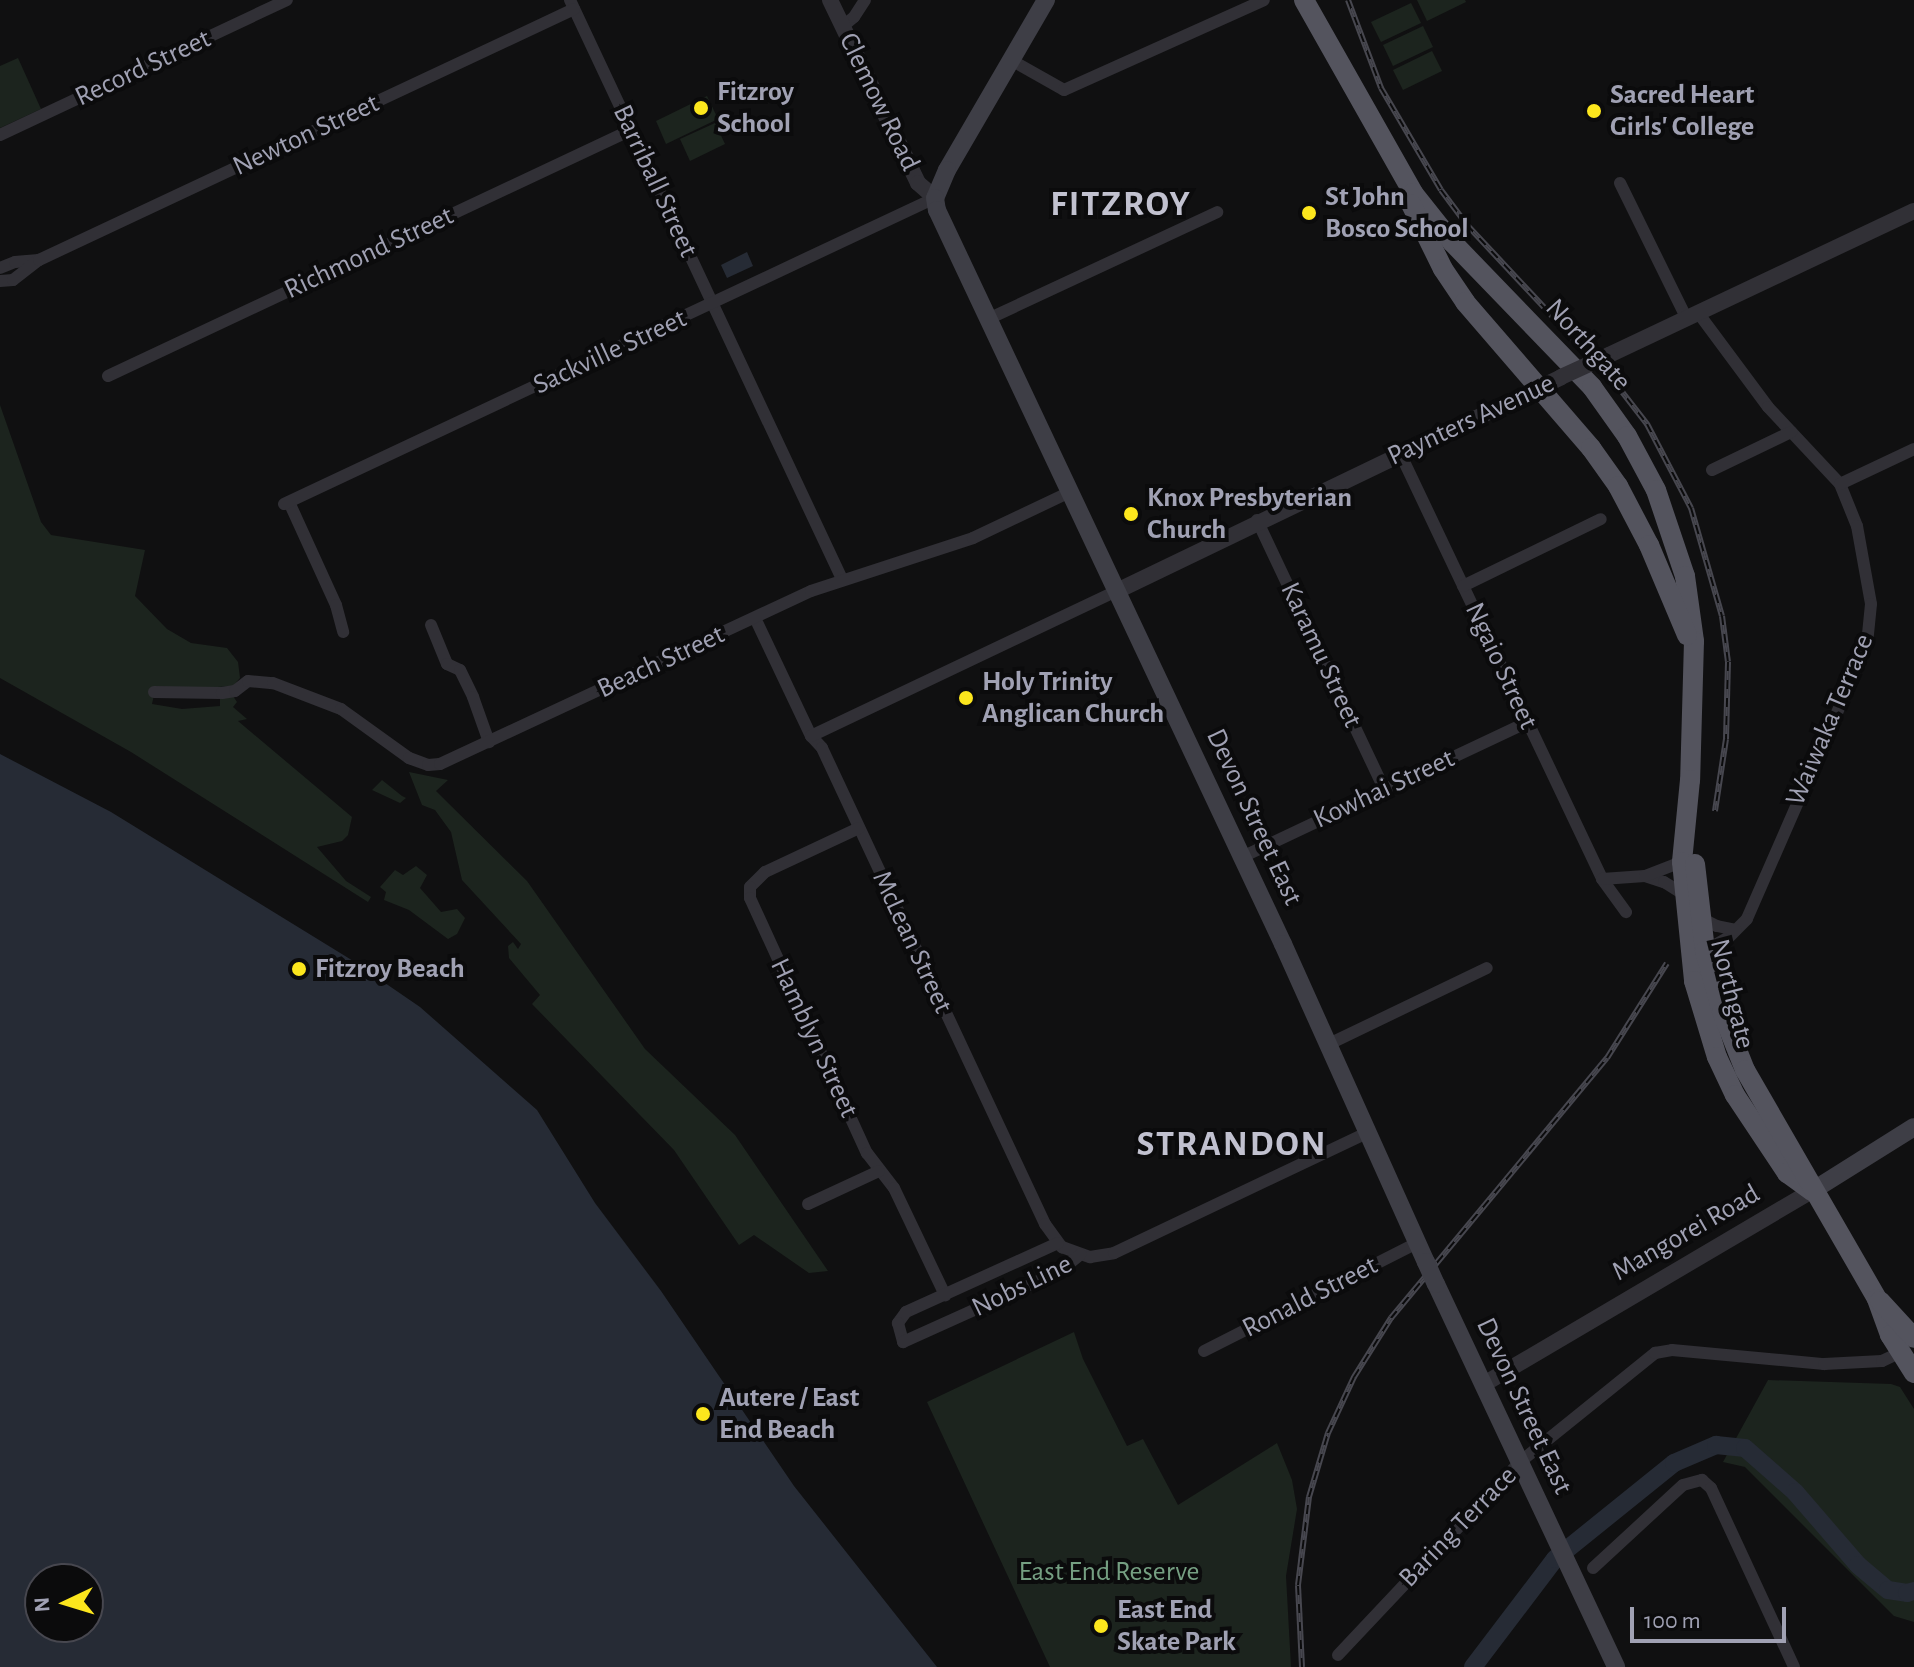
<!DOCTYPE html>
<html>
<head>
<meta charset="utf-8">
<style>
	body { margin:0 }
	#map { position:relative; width:1914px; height:1667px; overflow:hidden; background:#101011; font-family:"Alegreya Sans",sans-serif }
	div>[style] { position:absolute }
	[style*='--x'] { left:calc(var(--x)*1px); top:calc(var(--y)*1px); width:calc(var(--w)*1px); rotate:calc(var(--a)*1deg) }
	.green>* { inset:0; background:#1c241e }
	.water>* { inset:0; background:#262b35 }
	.river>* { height:18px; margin:-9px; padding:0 9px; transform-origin:9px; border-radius:9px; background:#262b35 }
	.minor>* { height:12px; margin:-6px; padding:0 6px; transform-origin:6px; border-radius:6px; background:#313036 }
	.tertiary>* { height:16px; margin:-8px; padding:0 8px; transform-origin:8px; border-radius:8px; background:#313036 }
	.secondary>* { height:18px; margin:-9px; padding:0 9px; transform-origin:9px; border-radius:9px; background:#3e3e46 }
	.trunk>* { height:20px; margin:-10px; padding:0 10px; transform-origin:10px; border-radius:10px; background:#54545e }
	.rail>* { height:6px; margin-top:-3px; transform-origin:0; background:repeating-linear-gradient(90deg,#0b0b0c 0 9px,#47474f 0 18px); box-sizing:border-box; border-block:2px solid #47474f }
	.tertiary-bridge>* { height:16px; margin:-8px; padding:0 8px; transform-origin:8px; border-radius:8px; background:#313036 }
	.secondary-bridge>* { height:18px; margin:-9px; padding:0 9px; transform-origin:9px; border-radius:9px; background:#3e3e46 }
	.dots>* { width:22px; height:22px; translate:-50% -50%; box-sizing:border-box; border:4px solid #0b0b0c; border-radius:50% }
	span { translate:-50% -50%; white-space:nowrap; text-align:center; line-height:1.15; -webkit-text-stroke:8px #0b0b0c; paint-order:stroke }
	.street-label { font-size:28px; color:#a0a1b3 }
	.poi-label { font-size:28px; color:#a0a1b3; font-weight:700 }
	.left { translate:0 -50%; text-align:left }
	.park-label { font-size:28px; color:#759f82 }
	.district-label { font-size:36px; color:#c1c1cf; font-weight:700; letter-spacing:2px }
	.north { position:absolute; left:24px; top:1563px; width:80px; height:80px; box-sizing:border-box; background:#0b0b0c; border:2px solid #47474f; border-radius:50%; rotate:266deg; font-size:22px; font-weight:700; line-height:32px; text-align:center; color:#a0a1b3 }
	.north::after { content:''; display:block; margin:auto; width:28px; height:36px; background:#fce61d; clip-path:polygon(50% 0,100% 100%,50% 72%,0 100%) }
	.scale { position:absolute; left:1630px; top:1607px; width:156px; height:36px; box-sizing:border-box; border:4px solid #a0a1b3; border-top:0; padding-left:10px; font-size:24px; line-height:28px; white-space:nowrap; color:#a0a1b3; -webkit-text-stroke:6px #0b0b0c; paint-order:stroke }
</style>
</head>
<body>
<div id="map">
	<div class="green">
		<i style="clip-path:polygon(1417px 0,1465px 0,1466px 2px,1427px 21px)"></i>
		<i style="clip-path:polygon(1411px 3px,1421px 23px,1381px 42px,1371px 22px)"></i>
		<i style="clip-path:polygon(1423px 26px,1433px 47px,1393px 66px,1383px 45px)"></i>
		<i style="clip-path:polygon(1432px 51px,1442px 71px,1403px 90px,1393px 70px)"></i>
		<i style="clip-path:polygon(18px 58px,41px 109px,0 128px,0 66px)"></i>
		<i style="clip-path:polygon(707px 96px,718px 119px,666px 144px,656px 121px)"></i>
		<i style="clip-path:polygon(715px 123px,725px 144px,690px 161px,680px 139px)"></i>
		<i style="clip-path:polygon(0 405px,41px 522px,51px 535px,145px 550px,135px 596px,167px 629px,191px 643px,227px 648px,238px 662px,240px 678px,233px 686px,188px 689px,156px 686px,152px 704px,182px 709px,220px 706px,220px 698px,233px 696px,237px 702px,233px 707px,247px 719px,238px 721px,352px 817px,348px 835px,342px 841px,317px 847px,346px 881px,371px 897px,368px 902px,131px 752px,0 678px)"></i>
		<i style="clip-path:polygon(409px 772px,448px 780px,436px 791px,527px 881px,645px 1049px,735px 1135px,828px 1271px,809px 1273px,754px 1235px,739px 1245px,674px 1150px,532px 1004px,540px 995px,509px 958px,508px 946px,513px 942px,518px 949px,521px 944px,462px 880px,451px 832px,435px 810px,422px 805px)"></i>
		<i style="clip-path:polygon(382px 780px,402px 796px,406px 798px,400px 803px,372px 790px)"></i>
		<i style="clip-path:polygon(416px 866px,427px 875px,420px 888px,441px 912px,457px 909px,465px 918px,457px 934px,448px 939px,409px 910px,384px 900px,386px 892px,380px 887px,395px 870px,403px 875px)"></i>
		<i style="clip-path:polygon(1074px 1332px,1083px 1359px,1127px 1446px,1143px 1439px,1178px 1505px,1277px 1443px,1292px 1480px,1297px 1509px,1286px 1576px,1291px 1667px,1050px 1667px,927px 1402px)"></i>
		<i style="clip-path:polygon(1768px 1380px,1891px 1384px,1900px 1387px,1914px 1409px,1914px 1622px,1894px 1616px,1745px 1467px,1723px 1462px)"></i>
	</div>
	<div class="water">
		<i style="clip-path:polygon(747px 252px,753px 266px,727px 278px,721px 265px)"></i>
		<i style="clip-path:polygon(evenodd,0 754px,111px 812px,350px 959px,420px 1007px,537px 1110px,595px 1203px,661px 1291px,794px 1486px,937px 1667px,0 1667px,0 754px,40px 1579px,88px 1579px,88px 1627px,40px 1627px,40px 1579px)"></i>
	</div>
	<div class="river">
		<i style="--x:1473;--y:1667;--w:136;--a:-52.8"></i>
		<i style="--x:1555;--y:1559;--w:153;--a:-38.9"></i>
		<i style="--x:1674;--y:1463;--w:46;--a:-23.2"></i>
		<i style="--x:1716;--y:1445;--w:29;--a:6"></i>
		<i style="--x:1745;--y:1448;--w:67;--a:41.3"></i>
		<i style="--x:1795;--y:1492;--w:96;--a:49.2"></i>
		<i style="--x:1858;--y:1565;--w:39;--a:40"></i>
		<i style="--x:1888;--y:1590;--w:19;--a:9"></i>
		<i style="--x:1907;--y:1593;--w:7;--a:-16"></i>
	</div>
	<div class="minor">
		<i style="--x:570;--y:0;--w:640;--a:64.84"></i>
		<i style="--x:843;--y:26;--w:14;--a:-39"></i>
		<i style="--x:854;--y:17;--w:20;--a:-57"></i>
		<i style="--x:1011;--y:60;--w:61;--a:29.5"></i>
		<i style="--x:1064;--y:90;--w:219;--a:-24.2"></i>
		<i style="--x:0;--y:135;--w:317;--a:-25.2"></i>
		<i style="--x:1620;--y:183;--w:152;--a:63.8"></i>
		<i style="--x:0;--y:268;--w:16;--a:-22"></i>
		<i style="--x:15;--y:262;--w:24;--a:-5"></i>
		<i style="--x:0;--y:281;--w:13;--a:-4"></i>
		<i style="--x:13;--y:280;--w:33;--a:-38"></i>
		<i style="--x:39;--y:260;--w:591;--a:-25.13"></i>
		<i style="--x:1699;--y:314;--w:116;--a:53.4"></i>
		<i style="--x:1768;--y:407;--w:105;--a:46.9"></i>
		<i style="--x:1840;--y:484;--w:45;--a:68"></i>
		<i style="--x:1857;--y:526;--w:79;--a:79.8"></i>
		<i style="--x:1871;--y:604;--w:40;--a:95.7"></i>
		<i style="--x:1867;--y:644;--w:300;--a:113.6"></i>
		<i style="--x:1747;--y:919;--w:25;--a:135"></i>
		<i style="--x:1729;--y:937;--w:28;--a:150"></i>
		<i style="--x:988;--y:319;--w:253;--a:-25"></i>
		<i style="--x:108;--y:376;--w:578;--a:-25.19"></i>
		<i style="--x:1400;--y:453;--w:471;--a:64.6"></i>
		<i style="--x:1602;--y:879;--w:41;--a:54"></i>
		<i style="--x:1712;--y:470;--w:88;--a:-25.7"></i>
		<i style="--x:1840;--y:484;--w:82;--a:-25.3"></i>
		<i style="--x:289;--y:502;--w:113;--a:65.5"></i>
		<i style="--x:336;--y:605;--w:28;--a:75"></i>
		<i style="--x:284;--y:504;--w:719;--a:-25.18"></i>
		<i style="--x:1257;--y:520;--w:297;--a:64.7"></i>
		<i style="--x:1463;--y:586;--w:153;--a:-25.9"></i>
		<i style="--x:755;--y:618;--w:131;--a:64.6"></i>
		<i style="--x:811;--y:736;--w:16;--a:47"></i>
		<i style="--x:822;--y:748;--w:526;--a:64.9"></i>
		<i style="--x:1045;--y:1224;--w:29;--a:54"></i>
		<i style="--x:1062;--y:1247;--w:30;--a:20"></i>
		<i style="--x:1090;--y:1257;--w:24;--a:-9"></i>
		<i style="--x:1114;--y:1253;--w:282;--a:-25.4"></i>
		<i style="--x:431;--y:625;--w:42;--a:67.7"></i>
		<i style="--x:447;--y:664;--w:14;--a:25"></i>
		<i style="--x:460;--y:670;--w:30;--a:64"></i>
		<i style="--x:473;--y:697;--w:48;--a:70.4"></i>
		<i style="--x:154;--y:692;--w:68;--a:0.8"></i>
		<i style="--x:222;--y:693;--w:13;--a:-9"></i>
		<i style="--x:235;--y:691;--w:16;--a:-38"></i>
		<i style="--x:248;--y:681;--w:25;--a:5"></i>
		<i style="--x:273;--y:683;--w:73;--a:20.9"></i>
		<i style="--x:341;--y:709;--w:84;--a:35.8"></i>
		<i style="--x:409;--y:758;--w:20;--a:20"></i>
		<i style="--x:428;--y:765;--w:12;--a:-5"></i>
		<i style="--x:440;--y:764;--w:409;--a:-25"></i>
		<i style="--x:811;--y:591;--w:170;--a:-18.1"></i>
		<i style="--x:973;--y:538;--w:107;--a:-25.4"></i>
		<i style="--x:811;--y:736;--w:339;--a:-25.4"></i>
		<i style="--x:859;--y:828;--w:104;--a:154.9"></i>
		<i style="--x:765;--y:872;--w:21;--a:135"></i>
		<i style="--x:750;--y:887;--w:11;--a:90"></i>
		<i style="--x:750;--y:898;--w:281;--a:65.4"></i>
		<i style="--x:867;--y:1153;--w:44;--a:52.4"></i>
		<i style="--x:894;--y:1188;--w:119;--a:64.5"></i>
		<i style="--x:1242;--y:857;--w:315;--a:-25.3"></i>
		<i style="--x:1645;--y:876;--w:20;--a:18"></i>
		<i style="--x:1664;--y:882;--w:22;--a:32"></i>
		<i style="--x:1602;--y:879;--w:43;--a:-4"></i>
		<i style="--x:1645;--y:876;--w:40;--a:-21"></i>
		<i style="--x:1699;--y:917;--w:20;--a:27"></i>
		<i style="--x:1717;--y:926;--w:19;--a:12"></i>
		<i style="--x:1329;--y:1044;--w:175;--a:-25.7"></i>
		<i style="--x:808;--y:1204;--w:78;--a:-24.9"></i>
		<i style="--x:1058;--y:1243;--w:167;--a:155.6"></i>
		<i style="--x:906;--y:1312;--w:14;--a:126"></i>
		<i style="--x:898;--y:1323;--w:20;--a:75"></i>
		<i style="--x:903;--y:1342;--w:172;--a:-24.3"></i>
		<i style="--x:1060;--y:1271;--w:26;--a:-39"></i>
		<i style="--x:1204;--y:1351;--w:239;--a:-26.9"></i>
		<i style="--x:1593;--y:1568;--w:122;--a:-42.7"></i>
		<i style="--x:1683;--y:1485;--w:20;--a:-15"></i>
		<i style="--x:1702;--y:1480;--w:12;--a:42"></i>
		<i style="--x:1711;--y:1488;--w:197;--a:65.1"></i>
		<i style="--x:1338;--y:1655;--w:265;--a:-46.7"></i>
		<i style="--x:1520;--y:1462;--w:174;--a:-38.9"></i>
		<i style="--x:1655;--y:1353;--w:17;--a:-10"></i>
		<i style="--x:1672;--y:1350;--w:153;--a:5.3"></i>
		<i style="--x:1824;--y:1364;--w:58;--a:-3"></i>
		<i style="--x:1882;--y:1361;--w:21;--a:-25"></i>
	</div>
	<div class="tertiary">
		<i style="--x:830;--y:0;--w:203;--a:64.3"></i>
		<i style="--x:918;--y:183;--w:23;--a:41"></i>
		<i style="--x:1609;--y:355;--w:337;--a:-25.3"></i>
		<i style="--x:1117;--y:591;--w:493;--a:-25.7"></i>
		<i style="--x:1484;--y:1384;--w:381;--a:-30.5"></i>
	</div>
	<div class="secondary">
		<i style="--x:1046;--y:0;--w:197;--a:120.2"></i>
		<i style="--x:947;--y:170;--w:30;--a:113"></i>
		<i style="--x:935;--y:198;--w:12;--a:81"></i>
		<i style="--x:937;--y:210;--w:811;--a:64.76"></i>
		<i style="--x:1283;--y:944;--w:349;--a:65.8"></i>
		<i style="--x:1812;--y:1191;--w:120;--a:-32.1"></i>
		<i style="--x:1436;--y:1284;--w:423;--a:64.8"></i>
	</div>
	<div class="trunk">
		<i style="--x:1304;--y:0;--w:222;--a:60.5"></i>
		<i style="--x:1413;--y:193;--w:63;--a:51.5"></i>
		<i style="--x:1452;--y:242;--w:202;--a:46"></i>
		<i style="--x:1592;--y:387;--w:60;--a:54.5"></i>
		<i style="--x:1627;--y:436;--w:61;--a:61.8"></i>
		<i style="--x:1656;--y:490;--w:91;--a:71.4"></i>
		<i style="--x:1685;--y:576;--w:66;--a:82.1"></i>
		<i style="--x:1694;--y:641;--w:139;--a:91.6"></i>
		<i style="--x:1690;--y:780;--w:82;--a:95.6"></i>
		<i style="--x:1682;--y:862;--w:120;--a:84.2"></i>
		<i style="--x:1694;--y:981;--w:79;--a:73.2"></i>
		<i style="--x:1717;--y:1057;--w:42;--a:64.7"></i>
		<i style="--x:1735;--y:1095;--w:94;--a:56.3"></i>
		<i style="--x:1787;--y:1173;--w:31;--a:36"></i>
		<i style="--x:1411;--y:204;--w:72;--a:63.8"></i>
		<i style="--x:1443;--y:269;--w:40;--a:56"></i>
		<i style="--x:1465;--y:302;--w:193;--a:49.2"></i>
		<i style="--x:1591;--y:448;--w:47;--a:54.6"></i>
		<i style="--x:1618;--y:486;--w:67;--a:62.3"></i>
		<i style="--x:1649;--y:545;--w:98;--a:67.1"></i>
		<i style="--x:1695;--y:864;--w:88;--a:83.4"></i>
		<i style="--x:1705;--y:951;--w:63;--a:74.4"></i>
		<i style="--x:1722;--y:1012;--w:62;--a:68.4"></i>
		<i style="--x:1745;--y:1070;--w:264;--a:60"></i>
		<i style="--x:1877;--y:1299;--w:38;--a:70"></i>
		<i style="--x:1890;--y:1335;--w:45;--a:57.7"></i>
		<i style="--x:1880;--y:1301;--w:50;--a:47.4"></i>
	</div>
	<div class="rail">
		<i style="--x:1348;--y:0;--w:94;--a:69.4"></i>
		<i style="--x:1381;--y:88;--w:118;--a:59.5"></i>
		<i style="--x:1441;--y:190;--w:44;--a:53.4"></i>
		<i style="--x:1467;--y:225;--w:218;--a:46.9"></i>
		<i style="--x:1616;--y:384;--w:51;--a:52.2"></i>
		<i style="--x:1647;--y:424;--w:95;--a:62.4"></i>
		<i style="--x:1691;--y:508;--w:112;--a:74"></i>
		<i style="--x:1722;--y:616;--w:46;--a:82.6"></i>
		<i style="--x:1728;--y:662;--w:77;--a:91.5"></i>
		<i style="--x:1726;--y:739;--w:73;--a:98.7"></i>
		<i style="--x:1302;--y:1667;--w:82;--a:-92.8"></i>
		<i style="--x:1298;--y:1585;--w:89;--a:-82.9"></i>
		<i style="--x:1309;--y:1497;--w:67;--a:-73.5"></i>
		<i style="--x:1328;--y:1433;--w:62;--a:-65.1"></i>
		<i style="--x:1354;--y:1377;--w:70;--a:-57.9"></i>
		<i style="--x:1391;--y:1318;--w:338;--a:-50.3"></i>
		<i style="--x:1607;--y:1058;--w:112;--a:-57.7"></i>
	</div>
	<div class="tertiary-bridge">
		<i style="--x:1561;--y:377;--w:53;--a:-24.6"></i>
	</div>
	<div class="secondary-bridge">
		<i style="--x:1426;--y:1262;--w:24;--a:66"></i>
	</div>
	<div class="dots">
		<i style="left:701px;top:108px;background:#fce61d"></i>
		<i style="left:1594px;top:111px;background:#fce61d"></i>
		<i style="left:1309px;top:213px;background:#fce61d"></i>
		<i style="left:1131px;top:514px;background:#fce61d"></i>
		<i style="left:966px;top:698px;background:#fce61d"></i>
		<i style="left:299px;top:969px;background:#fce61d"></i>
		<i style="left:703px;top:1414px;background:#fce61d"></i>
		<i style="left:1101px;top:1626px;background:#fce61d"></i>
	</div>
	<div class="street-label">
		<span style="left:143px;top:68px;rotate:-25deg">Record Street</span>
		<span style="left:879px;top:102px;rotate:64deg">Clemow Road</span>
		<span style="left:306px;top:135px;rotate:-25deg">Newton Street</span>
		<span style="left:655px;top:181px;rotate:65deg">Barriball Street</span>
		<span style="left:369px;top:253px;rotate:-25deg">Richmond Street</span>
		<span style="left:1588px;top:345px;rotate:48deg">Northgate</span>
		<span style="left:610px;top:352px;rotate:-25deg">Sackville Street</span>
		<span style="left:1471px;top:420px;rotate:-25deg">Paynters Avenue</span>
		<span style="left:1321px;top:655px;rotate:65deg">Karamu Street</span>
		<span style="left:661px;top:662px;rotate:-25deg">Beach Street</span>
		<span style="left:1501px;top:666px;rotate:65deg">Ngaio Street</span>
		<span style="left:1830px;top:720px;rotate:-67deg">Waiwaka Terrace</span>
		<span style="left:1384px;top:789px;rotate:-25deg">Kowhai Street</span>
		<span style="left:1254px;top:817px;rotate:65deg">Devon Street East</span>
		<span style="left:912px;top:942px;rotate:65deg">McLean Street</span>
		<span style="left:1732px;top:994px;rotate:76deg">Northgate</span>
		<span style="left:814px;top:1038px;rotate:65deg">Hamblyn Street</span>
		<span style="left:1686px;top:1233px;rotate:-30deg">Mangorei Road</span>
		<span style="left:1022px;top:1286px;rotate:-26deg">Nobs Line</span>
		<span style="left:1310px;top:1297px;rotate:-27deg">Ronald Street</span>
		<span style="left:1524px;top:1406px;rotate:65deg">Devon Street East</span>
		<span style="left:1458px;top:1527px;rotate:-46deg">Baring Terrace</span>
	</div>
	<div class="poi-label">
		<span class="left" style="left:717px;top:108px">Fitzroy<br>School</span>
		<span class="left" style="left:1610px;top:111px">Sacred Heart<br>Girls' College</span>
		<span class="left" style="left:1325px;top:213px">St John<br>Bosco School</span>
		<span class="left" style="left:1147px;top:514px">Knox Presbyterian<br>Church</span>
		<span class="left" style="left:982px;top:698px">Holy Trinity<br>Anglican Church</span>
		<span class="left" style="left:315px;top:969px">Fitzroy Beach</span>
		<span class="left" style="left:719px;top:1414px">Autere / East<br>End Beach</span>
		<span class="left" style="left:1117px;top:1626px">East End<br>Skate Park</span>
	</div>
	<div class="park-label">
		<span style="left:1109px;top:1572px">East End Reserve</span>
	</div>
	<div class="district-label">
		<span style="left:1121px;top:205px">FITZROY</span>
		<span style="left:1232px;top:1145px">STRANDON</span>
	</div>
	<div class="north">N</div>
	<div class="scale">100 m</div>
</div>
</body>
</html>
